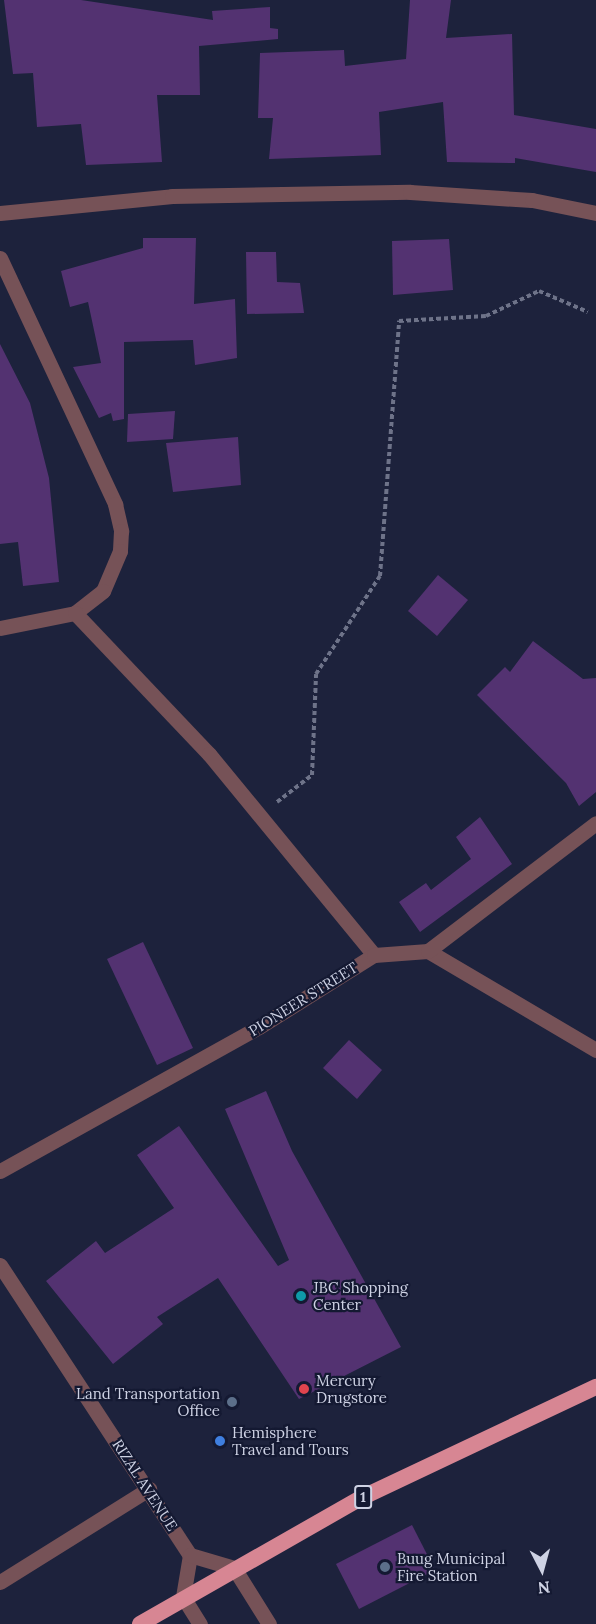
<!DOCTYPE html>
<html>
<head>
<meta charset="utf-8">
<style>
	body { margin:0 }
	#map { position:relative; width:596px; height:1624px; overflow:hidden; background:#1d223c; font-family:Lora,serif }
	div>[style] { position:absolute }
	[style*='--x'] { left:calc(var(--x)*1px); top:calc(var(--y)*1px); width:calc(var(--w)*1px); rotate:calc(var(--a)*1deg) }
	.building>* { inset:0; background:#533271 }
	.path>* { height:4px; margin-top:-2px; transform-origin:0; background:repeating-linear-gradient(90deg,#6e7389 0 4.5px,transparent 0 7.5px) }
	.minor>* { height:15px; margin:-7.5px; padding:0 7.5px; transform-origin:7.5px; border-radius:7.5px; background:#765257 }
	.tertiary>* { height:15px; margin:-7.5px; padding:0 7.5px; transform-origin:7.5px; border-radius:7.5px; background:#765257 }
	.trunk>* { height:16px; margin:-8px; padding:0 8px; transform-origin:8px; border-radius:8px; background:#d78693 }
	.dots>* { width:16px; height:16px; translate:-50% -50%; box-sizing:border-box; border:3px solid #141932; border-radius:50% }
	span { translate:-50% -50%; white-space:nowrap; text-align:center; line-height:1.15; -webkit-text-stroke:4.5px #141932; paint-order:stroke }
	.shield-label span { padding:2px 4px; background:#141932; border:2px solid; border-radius:4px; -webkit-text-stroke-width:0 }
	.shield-label { font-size:14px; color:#ced2e4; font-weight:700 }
	.street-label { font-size:15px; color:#ced2e4 }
	.poi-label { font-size:15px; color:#ced2e4 }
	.left { translate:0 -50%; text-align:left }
	.right { translate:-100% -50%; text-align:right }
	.north { position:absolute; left:512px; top:1540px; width:60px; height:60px; -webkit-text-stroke:4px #141932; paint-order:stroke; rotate:174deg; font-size:16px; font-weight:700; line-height:24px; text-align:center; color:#ced2e4 }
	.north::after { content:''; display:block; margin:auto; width:21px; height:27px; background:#ced2e4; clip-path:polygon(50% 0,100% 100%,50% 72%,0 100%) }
</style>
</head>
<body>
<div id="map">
	<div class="building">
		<i style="clip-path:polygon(4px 0,81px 0,213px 20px,212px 11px,270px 7px,270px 28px,278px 29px,278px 39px,199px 46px,200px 95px,157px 95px,162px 162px,86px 165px,81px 124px,37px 127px,33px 73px,13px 74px)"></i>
		<i style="clip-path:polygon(410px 0,451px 0,446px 38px,512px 34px,514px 115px,596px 129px,596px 172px,515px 158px,515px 163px,447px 162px,443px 102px,379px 112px,381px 155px,269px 159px,273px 118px,258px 118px,260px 53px,344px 50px,345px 66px,406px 59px)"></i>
		<i style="clip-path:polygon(143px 238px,196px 238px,194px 304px,235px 299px,237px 358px,195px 365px,193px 340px,124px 342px,124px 419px,113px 421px,111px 413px,99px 418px,73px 367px,101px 363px,88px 302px,70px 307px,61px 271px,143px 248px)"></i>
		<i style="clip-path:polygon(449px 239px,453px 290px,393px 295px,392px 241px)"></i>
		<i style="clip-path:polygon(246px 252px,276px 252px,277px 282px,300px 283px,304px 313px,247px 314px)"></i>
		<i style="clip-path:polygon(0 344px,30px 403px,49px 478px,59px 582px,23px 586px,18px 542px,0 544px)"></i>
		<i style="clip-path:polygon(175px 411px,173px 439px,127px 442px,128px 414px)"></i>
		<i style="clip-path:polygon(238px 437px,241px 485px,173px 492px,166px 443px)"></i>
		<i style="clip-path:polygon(438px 575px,468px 600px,437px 636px,408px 611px)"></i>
		<i style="clip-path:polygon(533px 641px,583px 679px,596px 678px,596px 792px,579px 806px,566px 783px,477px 695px,505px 667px,510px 672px)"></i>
		<i style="clip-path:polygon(480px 817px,512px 864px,420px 932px,399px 902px,426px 883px,431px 890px,471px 859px,456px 837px)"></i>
		<i style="clip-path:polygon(143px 942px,193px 1048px,157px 1065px,107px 959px)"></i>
		<i style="clip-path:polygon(349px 1040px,382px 1070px,357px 1099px,323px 1068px)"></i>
		<i style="clip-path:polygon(266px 1091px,292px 1151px,401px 1347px,299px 1399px,218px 1278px,157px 1317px,163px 1324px,113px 1364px,46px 1281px,96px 1241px,105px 1253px,174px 1208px,137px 1155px,179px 1126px,278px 1266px,289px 1260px,225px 1109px)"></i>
		<i style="clip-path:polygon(412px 1525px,435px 1570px,359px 1609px,336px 1564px)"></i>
	</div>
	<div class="path">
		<i style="--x:277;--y:802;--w:44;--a:-37.6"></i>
		<i style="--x:312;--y:775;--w:101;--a:-87.7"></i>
		<i style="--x:316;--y:674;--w:117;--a:-56.9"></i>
		<i style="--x:380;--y:576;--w:256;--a:-85.7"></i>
		<i style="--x:399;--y:321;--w:87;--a:-3.3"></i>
		<i style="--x:486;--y:316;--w:59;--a:-25.3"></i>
		<i style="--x:539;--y:291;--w:53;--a:23.2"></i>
	</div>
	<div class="minor">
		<i style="--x:0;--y:258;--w:272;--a:64.9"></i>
		<i style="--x:115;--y:504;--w:28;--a:77"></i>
		<i style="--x:121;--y:531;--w:20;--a:93"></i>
		<i style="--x:120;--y:551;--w:43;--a:113"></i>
		<i style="--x:103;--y:591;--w:36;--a:142"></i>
		<i style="--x:75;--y:613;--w:76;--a:168.7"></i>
		<i style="--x:75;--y:613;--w:195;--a:46.5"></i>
		<i style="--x:209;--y:754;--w:260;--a:50.6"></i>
		<i style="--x:428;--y:951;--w:195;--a:30.5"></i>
		<i style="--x:0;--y:1171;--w:296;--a:-29.1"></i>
		<i style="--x:259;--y:1027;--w:136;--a:-32.1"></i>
		<i style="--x:374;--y:955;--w:54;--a:-4.2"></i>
		<i style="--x:428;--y:951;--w:211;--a:-37.3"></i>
		<i style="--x:0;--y:1582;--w:176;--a:-32"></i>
	</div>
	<div class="tertiary">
		<i style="--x:0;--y:213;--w:173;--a:-5.6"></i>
		<i style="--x:172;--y:196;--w:238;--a:-1"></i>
		<i style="--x:410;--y:192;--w:122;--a:3.8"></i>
		<i style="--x:532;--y:200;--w:65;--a:11.5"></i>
		<i style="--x:0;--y:1265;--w:347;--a:56.8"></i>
		<i style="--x:190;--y:1555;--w:43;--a:99.5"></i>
		<i style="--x:183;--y:1597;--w:32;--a:58"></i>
		<i style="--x:190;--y:1555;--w:46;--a:16.5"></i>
		<i style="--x:234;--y:1568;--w:66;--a:58"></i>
	</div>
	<div class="trunk">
		<i style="--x:140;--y:1624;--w:257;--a:-29.7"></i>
		<i style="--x:363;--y:1497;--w:258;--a:-25.3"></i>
	</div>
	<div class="dots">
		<i style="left:301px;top:1296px;background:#0f9aa8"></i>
		<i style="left:304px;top:1389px;background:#e0444e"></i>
		<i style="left:232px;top:1402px;background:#5c6f8a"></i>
		<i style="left:220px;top:1441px;background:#3f7fe0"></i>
		<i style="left:385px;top:1567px;background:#5c6f8a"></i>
	</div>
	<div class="shield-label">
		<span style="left:363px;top:1497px">1</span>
	</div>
	<div class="street-label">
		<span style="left:303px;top:999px;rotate:-32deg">PIONEER STREET</span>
		<span style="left:145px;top:1485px;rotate:57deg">RIZAL AVENUE</span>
	</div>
	<div class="poi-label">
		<span class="left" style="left:313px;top:1296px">JBC Shopping<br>Center</span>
		<span class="left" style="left:316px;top:1389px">Mercury<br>Drugstore</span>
		<span class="right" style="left:220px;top:1402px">Land Transportation<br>Office</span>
		<span class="left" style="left:232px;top:1441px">Hemisphere<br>Travel and Tours</span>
		<span class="left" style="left:397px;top:1567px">Buug Municipal<br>Fire Station</span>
	</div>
	<div class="north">N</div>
</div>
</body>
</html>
